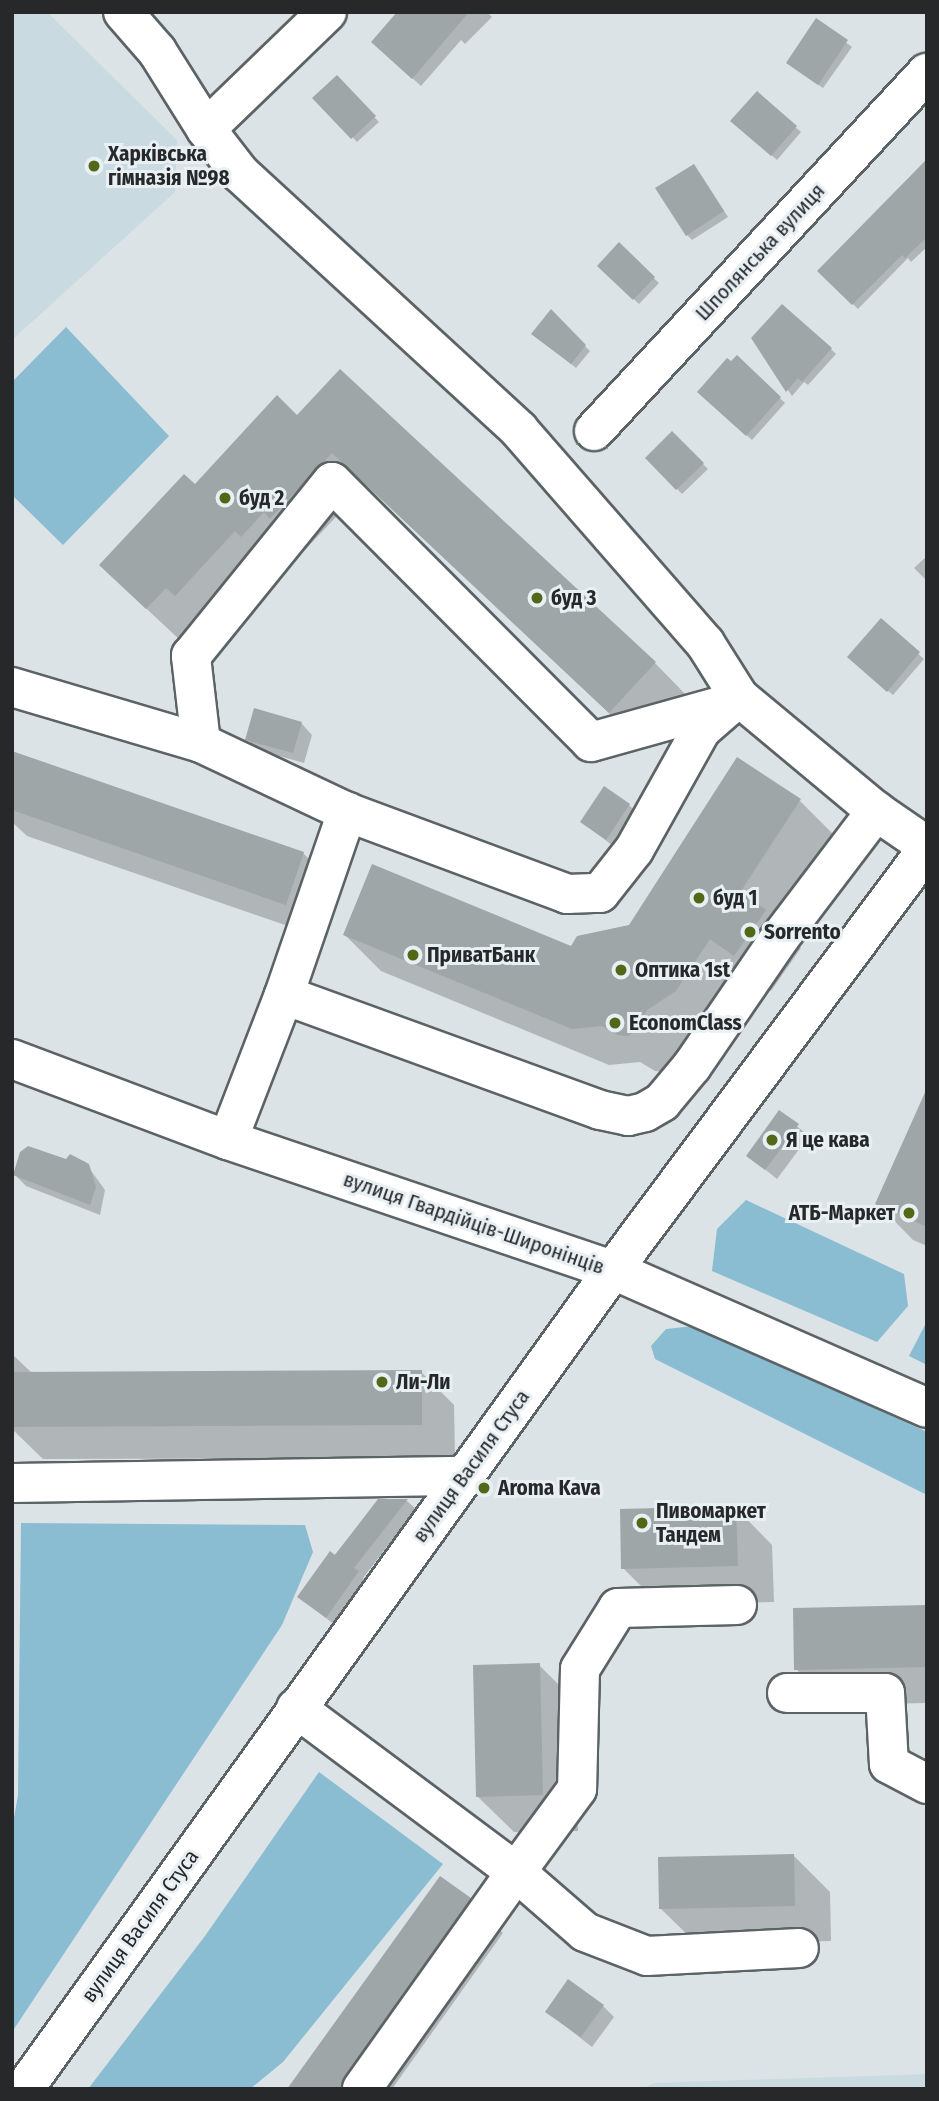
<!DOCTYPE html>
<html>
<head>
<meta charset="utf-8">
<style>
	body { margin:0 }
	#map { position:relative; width:939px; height:2101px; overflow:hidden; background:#dce3e6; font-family:"Fira Sans Condensed",sans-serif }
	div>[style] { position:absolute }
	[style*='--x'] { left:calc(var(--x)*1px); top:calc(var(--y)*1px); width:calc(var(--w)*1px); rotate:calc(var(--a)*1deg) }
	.built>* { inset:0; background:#cadae1 }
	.green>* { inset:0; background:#8abcd2 }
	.shadow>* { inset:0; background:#0003 }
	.building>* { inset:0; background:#9ea6a7 }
	.roads { filter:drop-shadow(2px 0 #5c6366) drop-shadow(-2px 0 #5c6366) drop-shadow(0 2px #5c6366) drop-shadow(0 -2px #5c6366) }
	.minor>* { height:38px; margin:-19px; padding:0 19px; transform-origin:19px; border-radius:19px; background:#fff }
	.major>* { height:38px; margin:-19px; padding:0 19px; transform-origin:19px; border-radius:19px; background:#fff }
	.dots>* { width:19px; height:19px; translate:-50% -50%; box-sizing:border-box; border:4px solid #e9f0f4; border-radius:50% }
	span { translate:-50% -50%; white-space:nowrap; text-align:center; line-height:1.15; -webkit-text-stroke:6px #e9f0f4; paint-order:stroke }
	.poi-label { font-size:21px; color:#26282a; font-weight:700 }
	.left { translate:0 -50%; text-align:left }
	.right { translate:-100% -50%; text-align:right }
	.street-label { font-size:21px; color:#26282a }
	.frame { position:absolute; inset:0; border:14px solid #26282a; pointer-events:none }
</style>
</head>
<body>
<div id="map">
	<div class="built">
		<i style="clip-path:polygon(12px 12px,47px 12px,177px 140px,175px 192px,12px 340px)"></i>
		<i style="clip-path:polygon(927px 2074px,927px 2089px,644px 2089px,653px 2083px)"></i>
	</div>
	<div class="green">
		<i style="clip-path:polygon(66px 327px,169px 436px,63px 545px,12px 495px,12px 382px)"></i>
		<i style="clip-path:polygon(746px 1200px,904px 1274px,908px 1306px,877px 1342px,712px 1271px,717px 1229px)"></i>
		<i style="clip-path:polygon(927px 1321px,927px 1365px,909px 1356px)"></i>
		<i style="clip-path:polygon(694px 1326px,927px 1432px,927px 1495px,655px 1359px,651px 1346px,666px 1329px)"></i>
		<i style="clip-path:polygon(21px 1523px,305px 1525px,313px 1552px,282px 1625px,12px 2032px,12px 1829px,18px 1795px)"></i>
		<i style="clip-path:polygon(319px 1772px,443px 1864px,283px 2062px,250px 2089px,88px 2089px,205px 1936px)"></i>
	</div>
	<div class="shadow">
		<i style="clip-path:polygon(410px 12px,487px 12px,492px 17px,465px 44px,461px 40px,421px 86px,381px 50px)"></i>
		<i style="clip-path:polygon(816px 20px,852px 47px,823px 88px,793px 67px)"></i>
		<i style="clip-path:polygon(337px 77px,379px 122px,357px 142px,315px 98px)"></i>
		<i style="clip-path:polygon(757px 93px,801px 132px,777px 160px,738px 126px)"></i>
		<i style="clip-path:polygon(927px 159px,927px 247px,911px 262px,908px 258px,858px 309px,820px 271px)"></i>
		<i style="clip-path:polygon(698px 171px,728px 217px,692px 240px,687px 235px)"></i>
		<i style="clip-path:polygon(619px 245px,659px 283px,639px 304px,599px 266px)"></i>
		<i style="clip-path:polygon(551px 312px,590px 351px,576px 368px,539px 338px)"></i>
		<i style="clip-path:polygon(753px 339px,831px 349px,836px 354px,808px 385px,804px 382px,792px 396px)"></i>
		<i style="clip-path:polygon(737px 357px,785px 403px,752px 440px,699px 392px)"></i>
		<i style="clip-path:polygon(297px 417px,655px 663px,688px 697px,643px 745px,366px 485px,304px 551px,298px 544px,181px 641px,135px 598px,195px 487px)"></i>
		<i style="clip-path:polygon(672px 433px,708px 469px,682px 494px,647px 458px)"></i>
		<i style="clip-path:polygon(927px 556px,927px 581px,914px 568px)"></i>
		<i style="clip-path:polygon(881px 621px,924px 659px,893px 695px,854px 662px)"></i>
		<i style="clip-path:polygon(255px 710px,302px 724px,312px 735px,304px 763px,258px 750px,247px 739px)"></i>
		<i style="clip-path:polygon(12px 753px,303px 853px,337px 887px,320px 937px,27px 836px,12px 822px)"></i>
		<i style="clip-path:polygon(800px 801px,836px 837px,779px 925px,801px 948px,771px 991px,747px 974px,665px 1072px,655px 1071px,640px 1062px,609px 1065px,381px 971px,345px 935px,571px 948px,631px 926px)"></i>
		<i style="clip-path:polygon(629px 805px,640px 816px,617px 849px,582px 822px)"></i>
		<i style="clip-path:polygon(927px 1092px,927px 1246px,913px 1240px,877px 1203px)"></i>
		<i style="clip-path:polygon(779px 1112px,809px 1136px,777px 1179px,748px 1156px)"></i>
		<i style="clip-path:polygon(67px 1161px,84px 1161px,105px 1190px,100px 1215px,26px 1186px,15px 1175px)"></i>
		<i style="clip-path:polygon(12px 1354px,33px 1374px,421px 1372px,454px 1405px,455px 1458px,43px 1459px,12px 1429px)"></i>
		<i style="clip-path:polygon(379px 1501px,407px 1501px,416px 1509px,363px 1578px,367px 1582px,336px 1626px,300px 1597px)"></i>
		<i style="clip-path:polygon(736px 1508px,772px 1545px,774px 1602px,660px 1605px,623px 1568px)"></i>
		<i style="clip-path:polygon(925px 1607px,927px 1703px,832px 1705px,796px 1669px)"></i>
		<i style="clip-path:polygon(539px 1665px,575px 1701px,578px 1831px,514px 1832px,477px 1796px)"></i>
		<i style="clip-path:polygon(794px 1856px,830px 1892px,831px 1941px,697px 1944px,660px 1908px)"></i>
		<i style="clip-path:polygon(470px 1899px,503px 1933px,392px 2089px,289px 2089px)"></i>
		<i style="clip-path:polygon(603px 2006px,614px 2017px,592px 2047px,547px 2012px)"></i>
	</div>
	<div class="building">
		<i style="clip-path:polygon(397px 12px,469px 12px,412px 79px,371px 42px)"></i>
		<i style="clip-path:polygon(816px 18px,848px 40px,818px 85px,786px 63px)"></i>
		<i style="clip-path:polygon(337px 75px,376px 116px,351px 139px,312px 98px)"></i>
		<i style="clip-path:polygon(757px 91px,797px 126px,771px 156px,730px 121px)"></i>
		<i style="clip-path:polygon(927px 159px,927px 237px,905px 258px,902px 255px,852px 305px,817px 271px)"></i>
		<i style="clip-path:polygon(694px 164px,724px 211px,686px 236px,655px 188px)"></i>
		<i style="clip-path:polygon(619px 242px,655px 277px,633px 300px,597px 266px)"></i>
		<i style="clip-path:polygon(782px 304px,832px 348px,802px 382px,798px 378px,786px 392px,751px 338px)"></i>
		<i style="clip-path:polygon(551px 309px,586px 345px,571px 364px,531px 334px)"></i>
		<i style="clip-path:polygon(737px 355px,781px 397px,746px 436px,697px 392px,727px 358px,731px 361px)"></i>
		<i style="clip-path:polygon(340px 369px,656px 662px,609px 713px,332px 453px,270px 519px,264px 512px,241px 537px,235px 531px,175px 596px,166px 588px,146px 609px,99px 565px,184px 474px,195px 484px,277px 395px,297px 415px)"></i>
		<i style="clip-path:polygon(672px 431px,704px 463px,676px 490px,645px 458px)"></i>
		<i style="clip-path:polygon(881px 618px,920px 652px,887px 692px,847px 657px)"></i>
		<i style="clip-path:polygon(254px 708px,302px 722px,293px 753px,245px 740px)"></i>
		<i style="clip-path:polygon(12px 751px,304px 852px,286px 905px,12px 810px)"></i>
		<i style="clip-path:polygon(737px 757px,801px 799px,741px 891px,766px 910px,734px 956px,710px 939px,676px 991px,647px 1010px,639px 1028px,628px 1036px,617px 1035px,602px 1026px,572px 1029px,343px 935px,372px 864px,571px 946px,577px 936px,629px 925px)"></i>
		<i style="clip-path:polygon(604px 786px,630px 804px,606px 840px,580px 822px)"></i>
		<i style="clip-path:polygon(927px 1088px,927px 1227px,875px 1204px)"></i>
		<i style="clip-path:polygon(779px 1110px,799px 1124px,765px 1170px,746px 1156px)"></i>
		<i style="clip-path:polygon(28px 1146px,66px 1159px,70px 1154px,89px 1164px,96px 1187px,90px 1205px,13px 1175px,20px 1152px)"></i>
		<i style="clip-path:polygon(422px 1370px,422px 1425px,12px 1427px,12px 1372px)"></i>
		<i style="clip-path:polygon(378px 1499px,408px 1499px,354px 1568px,359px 1571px,326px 1618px,297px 1597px,330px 1551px,335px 1555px)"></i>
		<i style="clip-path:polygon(736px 1506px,738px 1566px,621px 1569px,620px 1509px)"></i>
		<i style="clip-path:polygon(926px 1605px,927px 1667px,794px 1670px,793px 1608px)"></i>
		<i style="clip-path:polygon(540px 1663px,543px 1795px,476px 1797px,473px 1665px)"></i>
		<i style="clip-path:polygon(794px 1854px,795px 1906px,659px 1909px,658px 1857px)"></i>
		<i style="clip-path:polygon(440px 1876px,471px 1898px,344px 2076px,340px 2089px,287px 2089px)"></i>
		<i style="clip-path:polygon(568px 1979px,604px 2005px,581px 2037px,545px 2012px)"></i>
	</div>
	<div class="roads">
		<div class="minor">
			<i style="--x:123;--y:12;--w:52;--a:48.9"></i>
			<i style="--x:157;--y:51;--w:92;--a:57.9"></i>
			<i style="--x:206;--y:129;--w:56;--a:52.3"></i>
			<i style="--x:240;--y:173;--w:379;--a:42.6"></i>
			<i style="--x:519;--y:430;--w:283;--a:48.9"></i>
			<i style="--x:705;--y:643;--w:64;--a:57.8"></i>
			<i style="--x:739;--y:697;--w:178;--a:39.8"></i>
			<i style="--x:876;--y:811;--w:62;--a:34.5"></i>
			<i style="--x:206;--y:129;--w:168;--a:-44"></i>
			<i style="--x:594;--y:431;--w:489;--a:-47.1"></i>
			<i style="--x:12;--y:687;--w:197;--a:16.5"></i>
			<i style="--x:201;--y:743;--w:161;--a:25.3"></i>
			<i style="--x:347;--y:812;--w:235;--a:20.4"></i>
			<i style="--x:567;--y:894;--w:33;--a:-2"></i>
			<i style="--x:600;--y:893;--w:55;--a:-51.7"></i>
			<i style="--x:634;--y:850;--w:137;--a:-60.8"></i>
			<i style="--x:701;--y:730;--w:50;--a:-41"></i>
			<i style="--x:201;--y:743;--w:88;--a:-96.6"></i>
			<i style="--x:191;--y:656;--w:224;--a:-51"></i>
			<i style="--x:332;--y:482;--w:367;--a:45.1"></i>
			<i style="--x:591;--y:742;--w:141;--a:-15.6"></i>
			<i style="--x:284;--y:995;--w:336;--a:20"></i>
			<i style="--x:600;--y:1110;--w:29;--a:12"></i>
			<i style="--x:628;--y:1116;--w:17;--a:-13"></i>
			<i style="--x:645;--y:1112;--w:20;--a:-30"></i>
			<i style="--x:662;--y:1102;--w:47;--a:-50.2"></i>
			<i style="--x:692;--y:1066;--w:154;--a:-55.6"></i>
			<i style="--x:779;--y:939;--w:161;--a:-52.8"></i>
			<i style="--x:228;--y:1140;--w:155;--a:-68.9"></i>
			<i style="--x:284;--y:995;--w:194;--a:-71"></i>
			<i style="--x:12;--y:1483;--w:451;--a:-0.9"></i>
			<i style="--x:737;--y:1605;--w:119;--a:178.6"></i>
			<i style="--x:618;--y:1608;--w:72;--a:121.9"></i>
			<i style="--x:580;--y:1669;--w:120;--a:91.4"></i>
			<i style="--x:577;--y:1789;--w:103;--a:126.3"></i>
			<i style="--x:516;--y:1872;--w:91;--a:41"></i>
			<i style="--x:585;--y:1932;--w:66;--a:21.2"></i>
			<i style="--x:647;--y:1956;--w:152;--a:-3"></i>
			<i style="--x:787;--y:1693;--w:98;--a:0"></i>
			<i style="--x:885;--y:1693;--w:71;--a:86.8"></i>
			<i style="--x:889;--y:1764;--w:43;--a:27.8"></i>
			<i style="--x:296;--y:1708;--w:274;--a:36.7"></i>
			<i style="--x:516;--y:1872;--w:266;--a:125.4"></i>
			<i style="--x:24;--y:2089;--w:1009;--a:-54.28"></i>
			<i style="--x:613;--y:1270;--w:525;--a:-53.28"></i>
		</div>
		<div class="major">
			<i style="--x:12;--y:1059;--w:231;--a:20.6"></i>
			<i style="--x:228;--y:1140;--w:406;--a:18.7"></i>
			<i style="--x:613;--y:1270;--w:343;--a:23.7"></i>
		</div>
	</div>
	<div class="dots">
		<i style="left:94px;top:166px;background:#506818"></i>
		<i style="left:225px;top:498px;background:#506818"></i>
		<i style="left:537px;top:598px;background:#506818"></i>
		<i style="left:699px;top:898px;background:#506818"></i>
		<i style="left:750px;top:932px;background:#506818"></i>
		<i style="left:413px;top:955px;background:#506818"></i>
		<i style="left:621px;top:970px;background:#506818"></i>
		<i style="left:615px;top:1023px;background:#506818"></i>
		<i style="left:772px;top:1140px;background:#506818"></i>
		<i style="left:909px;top:1213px;background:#506818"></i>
		<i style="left:382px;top:1382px;background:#506818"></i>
		<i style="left:484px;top:1488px;background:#506818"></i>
		<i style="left:642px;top:1523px;background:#506818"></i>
	</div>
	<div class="poi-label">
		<span class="left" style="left:108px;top:166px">Харківська<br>гімназія №98</span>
		<span class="left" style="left:239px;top:498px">буд 2</span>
		<span class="left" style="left:551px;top:598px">буд 3</span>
		<span class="left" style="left:713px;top:898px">буд 1</span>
		<span class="left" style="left:764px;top:932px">Sorrento</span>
		<span class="left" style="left:427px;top:955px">ПриватБанк</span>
		<span class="left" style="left:635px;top:970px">Оптика 1st</span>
		<span class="left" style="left:629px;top:1023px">EconomClass</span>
		<span class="left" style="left:786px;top:1140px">Я це кава</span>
		<span class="right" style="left:895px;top:1213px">АТБ-Маркет</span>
		<span class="left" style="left:396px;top:1382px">Ли-Ли</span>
		<span class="left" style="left:498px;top:1488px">Aroma Kava</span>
		<span class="left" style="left:656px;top:1523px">Пивомаркет<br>Тандем</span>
	</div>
	<div class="street-label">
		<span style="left:760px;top:252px;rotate:-47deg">Шполянська вулиця</span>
		<span style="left:474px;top:1223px;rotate:19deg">вулиця Гвардійців-Широнінців</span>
		<span style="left:471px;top:1466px;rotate:-54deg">вулиця Василя Стуса</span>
		<span style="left:140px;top:1926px;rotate:-54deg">вулиця Василя Стуса</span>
	</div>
	<div class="frame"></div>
</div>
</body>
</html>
